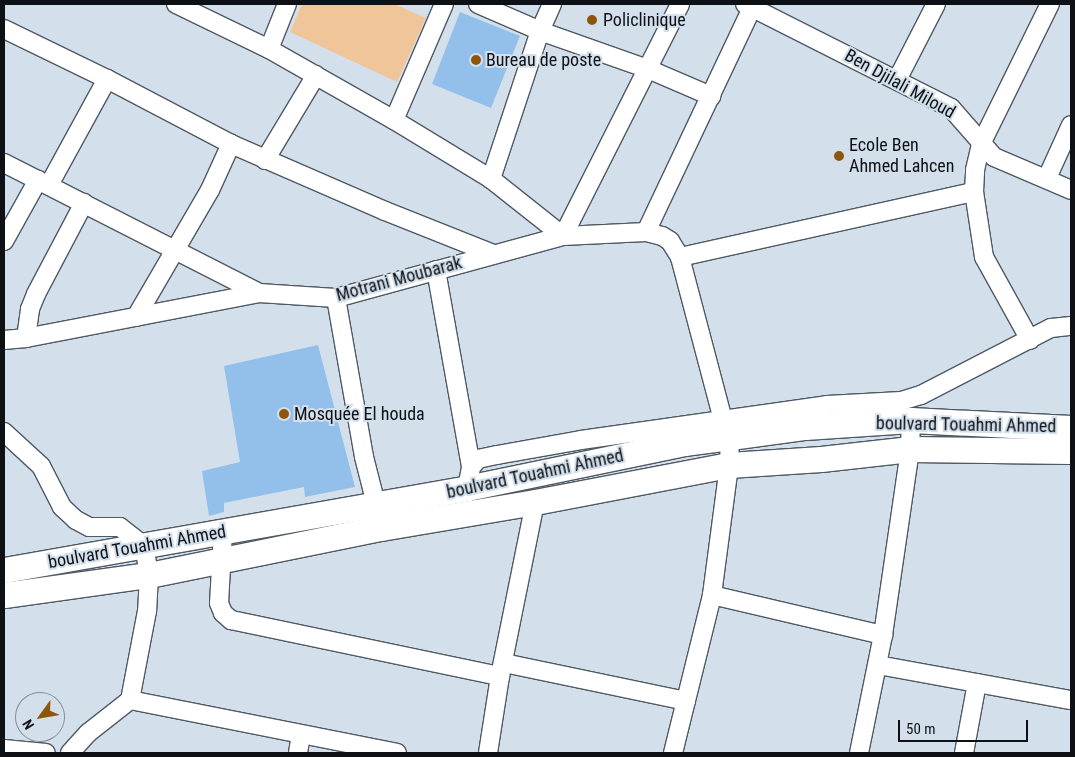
<!DOCTYPE html>
<html>
<head>
<meta charset="utf-8">
<style>
	body { margin:0 }
	#map { position:relative; width:1075px; height:757px; overflow:hidden; background:#d3e0ec; font-family:"Roboto Condensed",sans-serif }
	div>[style] { position:absolute }
	[style*='--x'] { left:calc(var(--x)*1px); top:calc(var(--y)*1px); width:calc(var(--w)*1px); rotate:calc(var(--a)*1deg) }
	.green>* { inset:0; background:#f0c59a }
	.building>* { inset:0; background:#92c0ea }
	.roads { filter:drop-shadow(1px 0 #4e5963) drop-shadow(-1px 0 #4e5963) drop-shadow(0 1px #4e5963) drop-shadow(0 -1px #4e5963) }
	.street>* { height:18px; margin:-9px; padding:0 9px; transform-origin:9px; border-radius:9px; background:#fff }
	.secondary>* { height:25px; margin:-12.5px; padding:0 12.5px; transform-origin:12.5px; border-radius:12.5px; background:#fff }
	.dots>* { width:14px; height:14px; translate:-50% -50%; box-sizing:border-box; border:2px solid #d3e0ec; border-radius:50% }
	span { translate:-50% -50%; white-space:nowrap; text-align:center; line-height:1.15; -webkit-text-stroke:4px #d3e0ec; paint-order:stroke }
	.poi-label { font-size:18px; color:#0d1115 }
	.left { translate:0 -50%; text-align:left }
	.street-label { font-size:18px; color:#0d1115 }
	.frame { position:absolute; inset:0; border:5px solid #0d1115; pointer-events:none }
	.north { position:absolute; left:15px; top:692px; width:50px; height:50px; box-sizing:border-box; background:#d3e0ec; border:1px solid #848d96; border-radius:50%; rotate:238deg; font-size:14px; font-weight:700; line-height:20px; text-align:center; color:#0d1115 }
	.north::after { content:''; display:block; margin:auto; width:18px; height:22px; background:#8d560a; clip-path:polygon(50% 0,100% 100%,50% 72%,0 100%) }
	.scale { position:absolute; left:898px; top:720px; width:130px; height:22px; box-sizing:border-box; border:2px solid #0d1115; border-top:0; padding-left:6px; font-size:15px; line-height:18px; white-space:nowrap; color:#0d1115; -webkit-text-stroke:4px #d3e0ec; paint-order:stroke }
</style>
</head>
<body>
<div id="map">
	<div class="green">
		<i style="clip-path:polygon(302px 4px,394px 4px,426px 18px,397px 82px,290px 32px)"></i>
	</div>
	<div class="building">
		<i style="clip-path:polygon(460px 12px,520px 36px,491px 108px,432px 84px)"></i>
		<i style="clip-path:polygon(318px 345px,355px 487px,305px 497px,304px 487px,224px 503px,224px 512px,209px 516px,202px 471px,240px 462px,224px 366px)"></i>
	</div>
	<div class="roads">
		<div class="street">
			<i style="--x:176;--y:4;--w:103;--a:25.8"></i>
			<i style="--x:287;--y:4;--w:48;--a:111.8"></i>
			<i style="--x:269;--y:49;--w:144;--a:29.6"></i>
			<i style="--x:444;--y:4;--w:126;--a:113.3"></i>
			<i style="--x:394;--y:120;--w:114;--a:31.3"></i>
			<i style="--x:478;--y:4;--w:68;--a:23.5"></i>
			<i style="--x:540;--y:31;--w:30;--a:-66"></i>
			<i style="--x:745;--y:4;--w:231;--a:26.8"></i>
			<i style="--x:951;--y:108;--w:65;--a:48.7"></i>
			<i style="--x:994;--y:157;--w:84;--a:23.2"></i>
			<i style="--x:4;--y:29;--w:114;--a:25.9"></i>
			<i style="--x:107;--y:79;--w:140;--a:27.7"></i>
			<i style="--x:897;--y:80;--w:85;--a:-62.8"></i>
			<i style="--x:265;--y:160;--w:99;--a:-59"></i>
			<i style="--x:4;--y:163;--w:286;--a:27"></i>
			<i style="--x:259;--y:293;--w:77;--a:3.7"></i>
			<i style="--x:336;--y:298;--w:235;--a:-15.3"></i>
			<i style="--x:563;--y:236;--w:260;--a:-63.2"></i>
			<i style="--x:1047;--y:178;--w:58;--a:-65.6"></i>
			<i style="--x:49;--y:185;--w:121;--a:-61.3"></i>
			<i style="--x:646;--y:232;--w:248;--a:-64.7"></i>
			<i style="--x:4;--y:241;--w:70;--a:-60.9"></i>
			<i style="--x:680;--y:257;--w:301;--a:-12.5"></i>
			<i style="--x:436;--y:270;--w:200;--a:79.9"></i>
			<i style="--x:336;--y:298;--w:161;--a:80"></i>
			<i style="--x:364;--y:457;--w:61;--a:75.7"></i>
			<i style="--x:136;--y:317;--w:147;--a:-59.8"></i>
			<i style="--x:210;--y:190;--w:51;--a:-65.5"></i>
			<i style="--x:231;--y:144;--w:168;--a:23.5"></i>
			<i style="--x:385;--y:211;--w:116;--a:21.7"></i>
			<i style="--x:26;--y:338;--w:29;--a:-82"></i>
			<i style="--x:30;--y:309;--w:16;--a:-68"></i>
			<i style="--x:36;--y:294;--w:103;--a:-62.2"></i>
			<i style="--x:4;--y:340;--w:22;--a:-5"></i>
			<i style="--x:26;--y:338;--w:237;--a:-10.9"></i>
			<i style="--x:1030;--y:340;--w:95;--a:-119"></i>
			<i style="--x:984;--y:257;--w:66;--a:-98.7"></i>
			<i style="--x:974;--y:192;--w:22;--a:-87"></i>
			<i style="--x:975;--y:170;--w:27;--a:-77"></i>
			<i style="--x:981;--y:144;--w:156;--a:-63.8"></i>
			<i style="--x:4;--y:432;--w:50;--a:42.6"></i>
			<i style="--x:41;--y:466;--w:46;--a:62.9"></i>
			<i style="--x:62;--y:507;--w:19;--a:43"></i>
			<i style="--x:76;--y:520;--w:15;--a:28"></i>
			<i style="--x:89;--y:527;--w:31;--a:0"></i>
			<i style="--x:120;--y:527;--w:31;--a:38"></i>
			<i style="--x:144;--y:546;--w:29;--a:80"></i>
			<i style="--x:149;--y:575;--w:36;--a:93"></i>
			<i style="--x:147;--y:611;--w:91;--a:100.8"></i>
			<i style="--x:130;--y:700;--w:53;--a:141.8"></i>
			<i style="--x:88;--y:733;--w:27;--a:132"></i>
			<i style="--x:467;--y:488;--w:21;--a:-79"></i>
			<i style="--x:471;--y:467;--w:11;--a:-49"></i>
			<i style="--x:478;--y:459;--w:19;--a:-12"></i>
			<i style="--x:497;--y:455;--w:85;--a:-10.1"></i>
			<i style="--x:581;--y:440;--w:248;--a:-8.1"></i>
			<i style="--x:827;--y:405;--w:74;--a:-3.1"></i>
			<i style="--x:901;--y:401;--w:21;--a:-17"></i>
			<i style="--x:921;--y:395;--w:146;--a:-27.3"></i>
			<i style="--x:1051;--y:328;--w:20;--a:-6"></i>
			<i style="--x:223;--y:532;--w:71;--a:93.2"></i>
			<i style="--x:219;--y:603;--w:11;--a:68"></i>
			<i style="--x:223;--y:613;--w:11;--a:41"></i>
			<i style="--x:231;--y:620;--w:275;--a:11.8"></i>
			<i style="--x:712;--y:595;--w:176;--a:13.2"></i>
			<i style="--x:504;--y:663;--w:186;--a:11.8"></i>
			<i style="--x:878;--y:665;--w:196;--a:10.3"></i>
			<i style="--x:130;--y:700;--w:272;--a:11.2"></i>
			<i style="--x:4;--y:749;--w:42;--a:5.4"></i>
			<i style="--x:298;--y:753;--w:19;--a:-81"></i>
			<i style="--x:488;--y:753;--w:78;--a:-81.1"></i>
			<i style="--x:500;--y:676;--w:177;--a:-78.6"></i>
			<i style="--x:673;--y:753;--w:163;--a:-76.1"></i>
			<i style="--x:712;--y:595;--w:131;--a:-82.5"></i>
			<i style="--x:729;--y:465;--w:28;--a:-88"></i>
			<i style="--x:730;--y:437;--w:18;--a:-112"></i>
			<i style="--x:723;--y:420;--w:169;--a:-104.8"></i>
			<i style="--x:680;--y:257;--w:19;--a:-122"></i>
			<i style="--x:670;--y:241;--w:9;--a:-148"></i>
			<i style="--x:662;--y:236;--w:16;--a:-166"></i>
			<i style="--x:646;--y:232;--w:83;--a:177.2"></i>
			<i style="--x:563;--y:236;--w:92;--a:-141.6"></i>
			<i style="--x:491;--y:179;--w:156;--a:-71.7"></i>
			<i style="--x:540;--y:31;--w:114;--a:19.4"></i>
			<i style="--x:648;--y:69;--w:69;--a:23.2"></i>
			<i style="--x:859;--y:753;--w:120;--a:-78.5"></i>
			<i style="--x:883;--y:635;--w:188;--a:-81.7"></i>
			<i style="--x:910;--y:449;--w:29;--a:-88"></i>
			<i style="--x:964;--y:753;--w:71;--a:-79.5"></i>
		</div>
		<div class="secondary">
			<i style="--x:4;--y:570;--w:470;--a:-10"></i>
			<i style="--x:467;--y:488;--w:222;--a:-11.7"></i>
			<i style="--x:684;--y:443;--w:46;--a:-7.4"></i>
			<i style="--x:730;--y:437;--w:76;--a:-7.6"></i>
			<i style="--x:805;--y:427;--w:106;--a:-3.8"></i>
			<i style="--x:911;--y:420;--w:160;--a:2.9"></i>
			<i style="--x:4;--y:595;--w:146;--a:-7.9"></i>
			<i style="--x:149;--y:575;--w:237;--a:-11.5"></i>
			<i style="--x:381;--y:528;--w:156;--a:-9.6"></i>
			<i style="--x:535;--y:502;--w:197;--a:-10.8"></i>
			<i style="--x:729;--y:465;--w:92;--a:-3.7"></i>
			<i style="--x:821;--y:459;--w:90;--a:-6.4"></i>
			<i style="--x:910;--y:449;--w:161;--a:0.7"></i>
		</div>
	</div>
	<div class="dots">
		<i style="left:592px;top:20px;background:#8d560a"></i>
		<i style="left:476px;top:60px;background:#8d560a"></i>
		<i style="left:839px;top:156px;background:#8d560a"></i>
		<i style="left:284px;top:414px;background:#8d560a"></i>
	</div>
	<div class="poi-label">
		<span class="left" style="left:603px;top:20px">Policlinique</span>
		<span class="left" style="left:486px;top:60px">Bureau de poste</span>
		<span class="left" style="left:849px;top:156px">Ecole Ben<br>Ahmed Lahcen</span>
		<span class="left" style="left:294px;top:414px">Mosquée El houda</span>
	</div>
	<div class="street-label">
		<span style="left:900px;top:84px;rotate:29deg">Ben Djilali Miloud</span>
		<span style="left:399px;top:279px;rotate:-15deg">Motrani Moubarak</span>
		<span style="left:966px;top:425px;rotate:1deg">boulvard Touahmi Ahmed</span>
		<span style="left:535px;top:474px;rotate:-12deg">boulvard Touahmi Ahmed</span>
		<span style="left:137px;top:547px;rotate:-10deg">boulvard Touahmi Ahmed</span>
	</div>
	<div class="frame"></div>
	<div class="north">N</div>
	<div class="scale">50 m</div>
</div>
</body>
</html>
